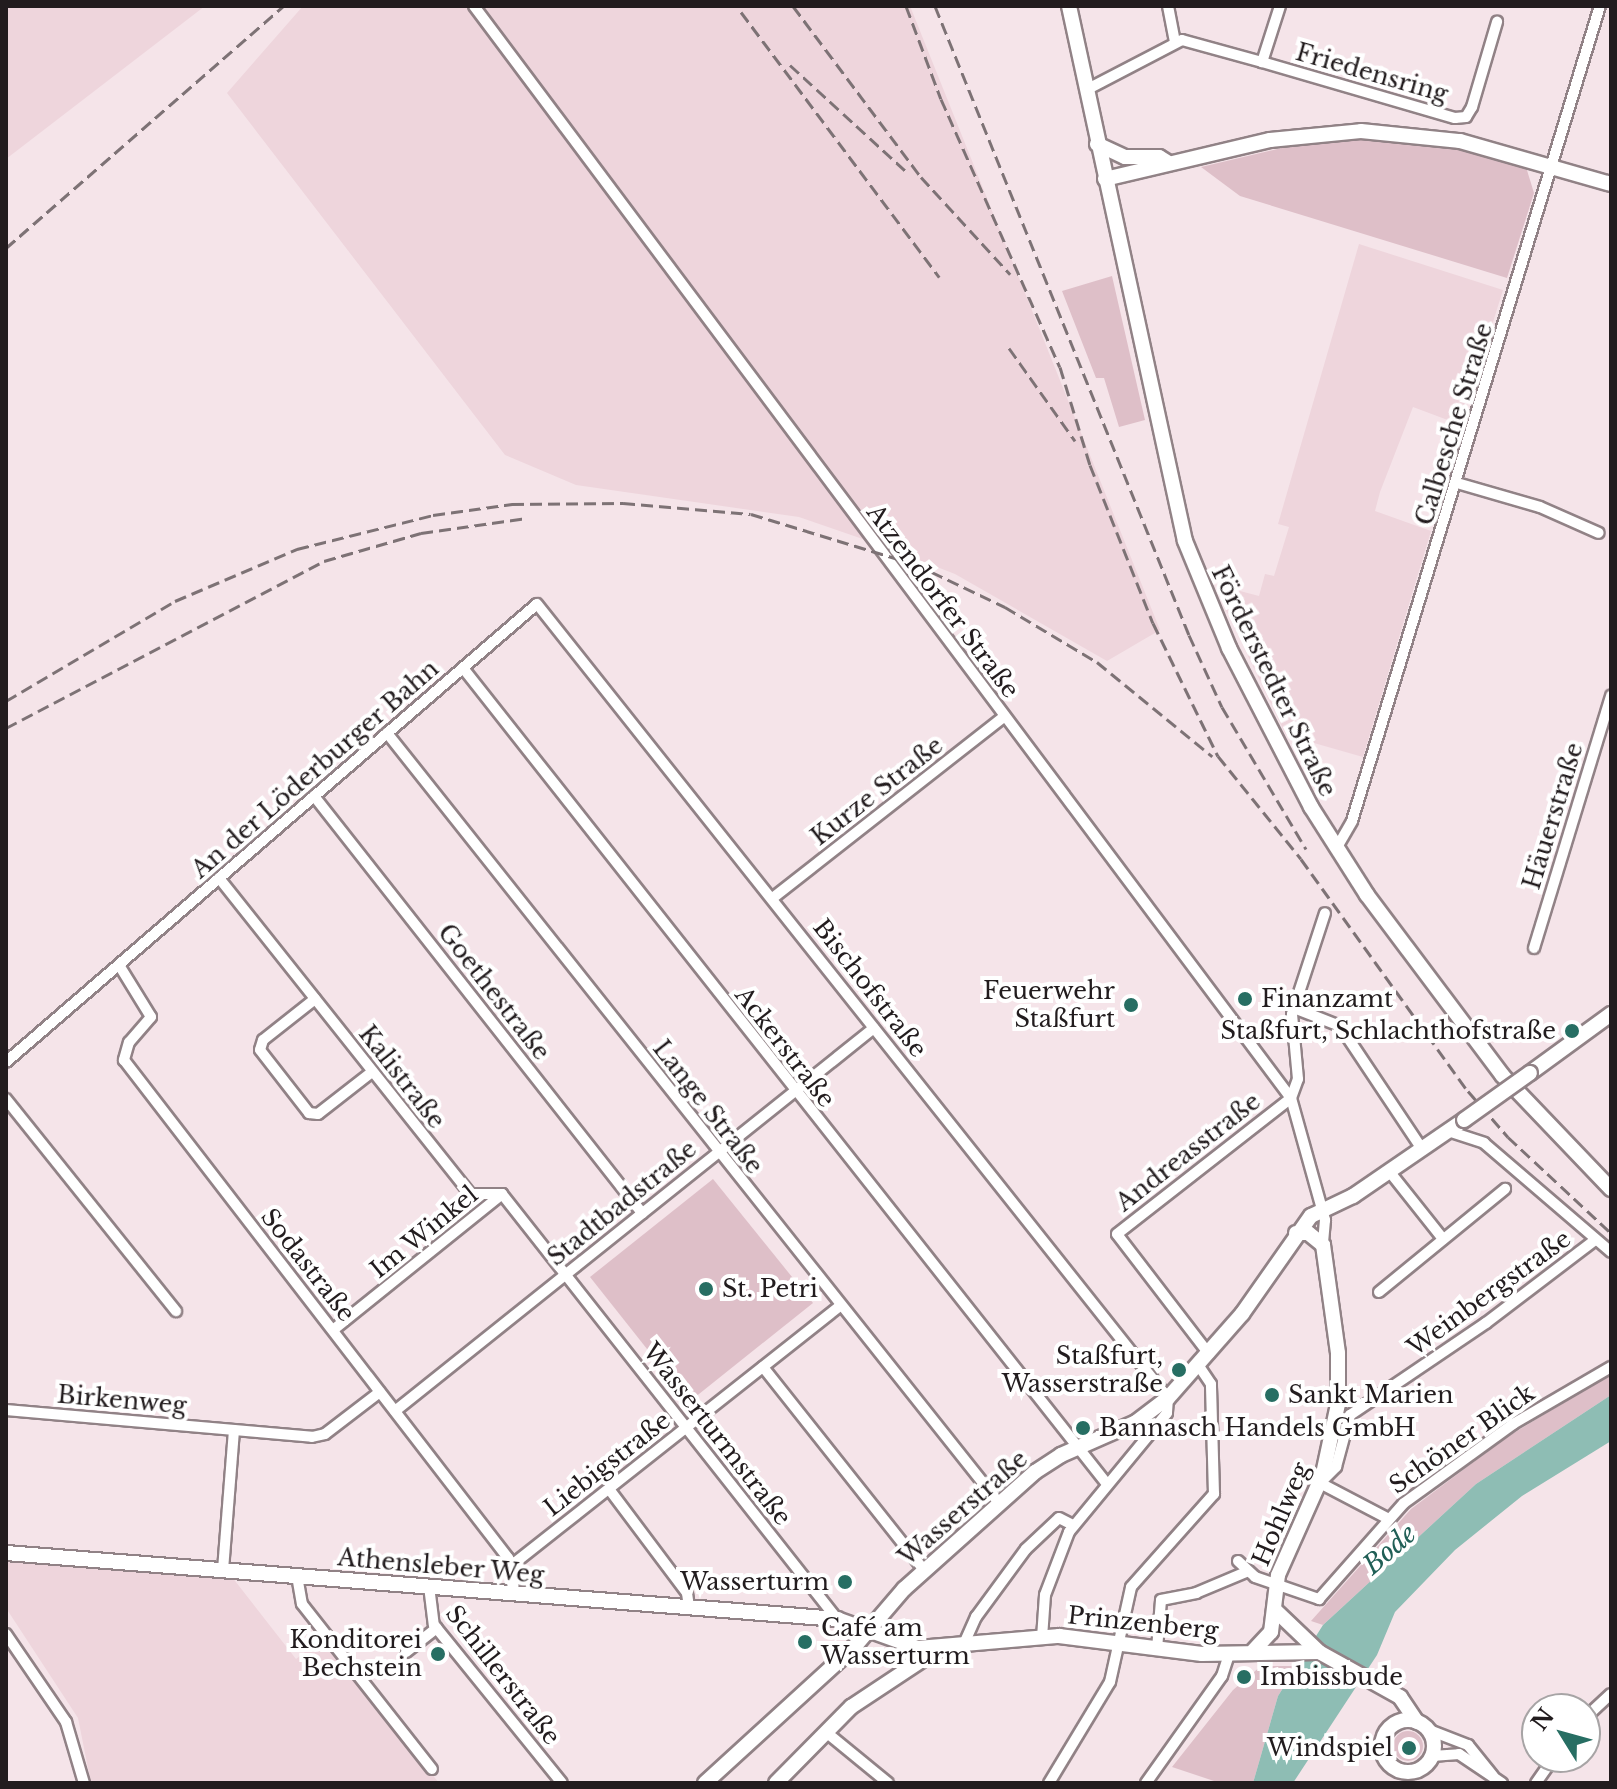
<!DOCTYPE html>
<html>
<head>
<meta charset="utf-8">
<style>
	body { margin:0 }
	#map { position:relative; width:1617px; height:1789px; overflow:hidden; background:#f5e4e9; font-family:"Libre Baskerville",serif }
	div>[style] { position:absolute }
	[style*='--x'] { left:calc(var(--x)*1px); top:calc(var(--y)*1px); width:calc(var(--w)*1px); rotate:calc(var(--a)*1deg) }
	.built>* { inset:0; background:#eed5dc }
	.green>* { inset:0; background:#debfc8 }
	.round { border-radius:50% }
	.water>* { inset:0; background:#8ebdb4 }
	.roads { filter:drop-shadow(2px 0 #918286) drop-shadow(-2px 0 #918286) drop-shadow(0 2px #918286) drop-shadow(0 -2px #918286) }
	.street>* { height:10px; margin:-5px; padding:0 5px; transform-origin:5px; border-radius:5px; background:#fff }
	.secondary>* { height:14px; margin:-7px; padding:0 7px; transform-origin:7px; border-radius:7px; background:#fff }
	.secondary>.ring { margin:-7px; padding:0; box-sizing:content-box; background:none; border:14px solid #fff; border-radius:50% }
	.rail>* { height:3px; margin-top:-1.5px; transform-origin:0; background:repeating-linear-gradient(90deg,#7d7275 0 12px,transparent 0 18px) }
	.bridges { filter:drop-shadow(2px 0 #918286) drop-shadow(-2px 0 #918286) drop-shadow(0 2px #918286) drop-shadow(0 -2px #918286) }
	.secondary-bridge>* { height:14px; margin:-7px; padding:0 7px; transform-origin:7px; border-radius:7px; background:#fff }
	.dots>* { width:22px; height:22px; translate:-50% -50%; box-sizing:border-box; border:4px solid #fff; border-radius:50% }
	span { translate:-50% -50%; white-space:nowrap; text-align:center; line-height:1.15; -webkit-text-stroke:8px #fff; paint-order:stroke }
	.street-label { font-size:24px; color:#221c1e }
	.poi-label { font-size:24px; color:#221c1e }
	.right { translate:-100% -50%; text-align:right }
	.left { translate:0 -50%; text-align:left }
	.water-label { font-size:26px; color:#205f56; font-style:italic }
	.frame { position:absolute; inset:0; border:8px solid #221c1e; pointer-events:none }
	.north { position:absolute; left:1521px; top:1693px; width:80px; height:80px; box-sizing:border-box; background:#fff; border:2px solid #a7a4a5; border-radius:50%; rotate:307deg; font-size:22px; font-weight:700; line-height:32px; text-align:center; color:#221c1e }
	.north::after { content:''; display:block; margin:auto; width:28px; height:36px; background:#276e63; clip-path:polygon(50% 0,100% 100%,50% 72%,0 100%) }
</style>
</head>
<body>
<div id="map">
	<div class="built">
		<i style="clip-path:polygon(6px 6px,205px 6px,6px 159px)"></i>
		<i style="clip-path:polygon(303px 6px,910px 6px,1160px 630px,1107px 661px,955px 574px,883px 546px,799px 517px,576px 485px,505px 455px,227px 93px)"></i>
		<i style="clip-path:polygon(1359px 244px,1503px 290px,1461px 425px,1413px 407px,1380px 492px,1375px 511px,1431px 531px,1363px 757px,1286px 735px,1221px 600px,1240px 591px,1259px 596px,1265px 574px,1274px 576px,1289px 527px,1278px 524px)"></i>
		<i style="clip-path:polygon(6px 1562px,232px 1577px,296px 1659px,323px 1638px,439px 1783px,91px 1783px,78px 1718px,6px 1608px)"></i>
	</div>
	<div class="green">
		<i style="clip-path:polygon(1364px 138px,1459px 148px,1526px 167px,1534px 193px,1507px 278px,1240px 196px,1201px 167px,1299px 144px)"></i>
		<i style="clip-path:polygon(1112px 276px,1145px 420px,1119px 427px,1104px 378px,1096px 378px,1062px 291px)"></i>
		<i style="clip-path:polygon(713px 1179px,813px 1303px,689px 1402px,590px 1277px)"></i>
		<i style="clip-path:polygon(1611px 1374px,1611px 1395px,1476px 1484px,1323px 1625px,1311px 1621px,1411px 1509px,1507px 1437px)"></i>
		<i style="clip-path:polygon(1261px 1666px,1297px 1666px,1278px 1696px,1253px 1783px,1220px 1783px,1172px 1767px,1233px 1690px)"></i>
		<i class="round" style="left:1393px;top:1731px;width:30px;height:30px"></i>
	</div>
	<div class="water">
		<i style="clip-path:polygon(1611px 1395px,1611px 1441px,1522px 1496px,1455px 1550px,1395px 1612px,1377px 1655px,1293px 1783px,1253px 1783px,1278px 1696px,1323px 1625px,1476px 1484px)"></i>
	</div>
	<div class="roads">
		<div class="street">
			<i style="--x:474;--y:6;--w:1364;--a:53.2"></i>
			<i style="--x:1291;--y:1098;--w:127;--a:74.4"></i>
			<i style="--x:1325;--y:1220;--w:25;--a:95"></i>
			<i style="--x:1168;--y:6;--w:36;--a:79"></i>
			<i style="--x:1280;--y:6;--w:59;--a:107.8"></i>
			<i style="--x:1262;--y:62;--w:201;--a:16.2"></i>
			<i style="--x:1455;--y:118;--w:11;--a:-5"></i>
			<i style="--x:1466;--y:117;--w:12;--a:-59"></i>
			<i style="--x:1472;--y:107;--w:89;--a:-73.6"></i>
			<i style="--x:1086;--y:90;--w:108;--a:-27.5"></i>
			<i style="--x:1182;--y:40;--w:83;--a:15.4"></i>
			<i style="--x:1457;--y:483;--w:86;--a:16.1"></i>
			<i style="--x:1540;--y:507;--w:64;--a:23.8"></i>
			<i style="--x:463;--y:668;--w:1040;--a:51.72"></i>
			<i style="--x:387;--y:733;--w:984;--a:51.52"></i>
			<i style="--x:314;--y:796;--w:531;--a:51.81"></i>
			<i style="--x:1336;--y:849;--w:32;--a:-60"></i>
			<i style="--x:1352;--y:821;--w:852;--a:-73.08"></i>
			<i style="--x:219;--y:878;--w:404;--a:51.5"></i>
			<i style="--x:470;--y:1194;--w:32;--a:0"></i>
			<i style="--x:774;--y:897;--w:293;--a:-38.1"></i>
			<i style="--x:1534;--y:948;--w:264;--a:-73"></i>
			<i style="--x:119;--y:965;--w:61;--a:58.4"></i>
			<i style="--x:151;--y:1017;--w:33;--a:131"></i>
			<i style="--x:129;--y:1042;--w:19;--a:106"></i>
			<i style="--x:124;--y:1060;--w:629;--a:52.36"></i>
			<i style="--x:508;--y:1558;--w:13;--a:63"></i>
			<i style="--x:514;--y:1570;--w:24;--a:92"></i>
			<i style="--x:315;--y:999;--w:66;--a:141.7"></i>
			<i style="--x:263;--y:1040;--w:10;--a:107"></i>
			<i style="--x:260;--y:1050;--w:80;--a:52.1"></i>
			<i style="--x:309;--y:1113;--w:9;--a:6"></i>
			<i style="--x:318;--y:1114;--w:68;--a:-37.9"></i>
			<i style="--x:1294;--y:1008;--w:49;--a:21.4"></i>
			<i style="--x:1340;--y:1026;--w:148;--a:56.3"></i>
			<i style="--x:6;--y:1062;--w:701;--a:-40.78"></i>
			<i style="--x:537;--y:604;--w:1014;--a:51.53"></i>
			<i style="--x:1168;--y:1398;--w:15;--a:94"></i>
			<i style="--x:1167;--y:1413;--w:154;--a:129.5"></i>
			<i style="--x:1069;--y:1532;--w:67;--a:110.9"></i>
			<i style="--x:1045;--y:1595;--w:43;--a:94"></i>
			<i style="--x:6;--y:1099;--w:272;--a:51.3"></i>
			<i style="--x:1448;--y:1131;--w:38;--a:18"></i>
			<i style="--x:1484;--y:1143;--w:167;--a:40.6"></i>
			<i style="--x:1389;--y:1171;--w:87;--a:51.5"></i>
			<i style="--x:502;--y:1194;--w:541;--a:51.75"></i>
			<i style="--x:1379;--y:1292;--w:163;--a:-39.3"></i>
			<i style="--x:333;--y:1330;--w:217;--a:-38.8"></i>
			<i style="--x:1209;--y:1354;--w:151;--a:-127.5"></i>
			<i style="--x:1117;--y:1234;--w:221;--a:-38"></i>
			<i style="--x:1291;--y:1098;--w:20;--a:-70"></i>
			<i style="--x:1298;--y:1079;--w:65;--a:-95.3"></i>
			<i style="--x:1292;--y:1014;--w:106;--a:-71.9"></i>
			<i style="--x:763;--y:1367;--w:259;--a:51.6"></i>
			<i style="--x:6;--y:1410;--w:307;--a:5"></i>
			<i style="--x:312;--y:1437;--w:13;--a:-13"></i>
			<i style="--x:325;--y:1434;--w:69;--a:-37.4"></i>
			<i style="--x:395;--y:1411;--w:613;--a:-38.65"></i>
			<i style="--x:1320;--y:1483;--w:23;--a:-45"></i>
			<i style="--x:1336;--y:1467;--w:54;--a:-74.9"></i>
			<i style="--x:1350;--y:1415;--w:164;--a:-34.1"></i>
			<i style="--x:1486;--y:1323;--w:137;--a:-37.3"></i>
			<i style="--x:1320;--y:1483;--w:76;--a:27.6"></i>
			<i style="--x:609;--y:1489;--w:130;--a:53.1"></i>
			<i style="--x:687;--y:1593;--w:15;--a:82"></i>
			<i style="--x:1238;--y:1561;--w:23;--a:43"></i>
			<i style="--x:1255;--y:1577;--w:68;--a:19"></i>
			<i style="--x:1319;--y:1599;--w:128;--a:-48.5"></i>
			<i style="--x:1404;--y:1503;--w:135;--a:-35.9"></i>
			<i style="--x:1513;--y:1424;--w:113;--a:-30.2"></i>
			<i style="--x:512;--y:1565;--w:418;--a:-38.3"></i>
			<i style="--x:223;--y:1570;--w:140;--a:-85.5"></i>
			<i style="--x:297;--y:1576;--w:28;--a:80"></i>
			<i style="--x:302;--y:1604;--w:210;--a:51.8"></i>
			<i style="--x:429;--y:1586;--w:39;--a:83"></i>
			<i style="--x:434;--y:1625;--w:203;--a:51"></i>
			<i style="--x:6;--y:1634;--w:107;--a:55.7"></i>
			<i style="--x:66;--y:1722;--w:64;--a:73.6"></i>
			<i style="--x:963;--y:1646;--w:32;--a:-66"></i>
			<i style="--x:976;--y:1617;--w:84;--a:-53.7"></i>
			<i style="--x:1026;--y:1549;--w:45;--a:-43.2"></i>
			<i style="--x:1059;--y:1518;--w:16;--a:27"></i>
			<i style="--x:1157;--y:1649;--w:49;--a:-85.3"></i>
			<i style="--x:1161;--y:1600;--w:36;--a:-11"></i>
			<i style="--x:1196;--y:1593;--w:54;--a:-22.8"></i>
			<i style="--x:406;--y:1652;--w:39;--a:-38"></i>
			<i style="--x:1585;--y:1718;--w:35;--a:-43"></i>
			<i style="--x:1429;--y:1730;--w:42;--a:21"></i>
			<i style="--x:1468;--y:1745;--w:40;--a:51"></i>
			<i style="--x:826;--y:1732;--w:80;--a:39.4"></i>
			<i style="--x:1432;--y:1756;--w:27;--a:-4"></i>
			<i style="--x:1459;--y:1754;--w:52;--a:34"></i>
			<i style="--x:1049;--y:1783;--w:118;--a:-58.9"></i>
			<i style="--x:1110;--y:1682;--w:97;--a:-77.5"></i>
			<i style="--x:1131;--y:1587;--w:125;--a:-48.3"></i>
			<i style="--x:1214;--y:1494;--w:110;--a:-91.6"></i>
			<i style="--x:1211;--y:1384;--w:22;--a:-124"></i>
			<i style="--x:1146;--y:1783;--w:131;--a:-54.6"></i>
			<i style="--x:1222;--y:1676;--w:23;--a:-72"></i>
			<i style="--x:1536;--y:1783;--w:32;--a:-55"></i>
		</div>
		<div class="secondary">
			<i style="--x:1069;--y:6;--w:547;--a:77.77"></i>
			<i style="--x:1185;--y:541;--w:116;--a:67.6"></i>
			<i style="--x:1229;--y:648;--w:179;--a:62.7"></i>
			<i style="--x:1311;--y:807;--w:104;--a:57.5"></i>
			<i style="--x:1367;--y:895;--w:225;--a:53.1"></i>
			<i style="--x:1502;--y:1075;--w:158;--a:46.3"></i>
			<i style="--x:1097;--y:144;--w:31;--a:25"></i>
			<i style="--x:1125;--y:157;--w:34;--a:0"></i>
			<i style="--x:1159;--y:157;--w:9;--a:32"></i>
			<i style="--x:1105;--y:179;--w:170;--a:-13.3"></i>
			<i style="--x:1270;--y:140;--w:91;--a:-5.6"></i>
			<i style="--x:1361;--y:131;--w:100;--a:5.8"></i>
			<i style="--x:1460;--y:141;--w:157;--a:15.9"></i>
			<i style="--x:1530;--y:1073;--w:100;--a:-36.1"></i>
			<i style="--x:6;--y:1553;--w:834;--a:4.54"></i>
			<i style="--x:837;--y:1619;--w:86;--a:19.7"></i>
			<i style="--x:918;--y:1648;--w:142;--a:-4.9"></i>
			<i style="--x:1059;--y:1636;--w:144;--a:7.2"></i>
			<i style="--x:1202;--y:1654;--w:117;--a:-1"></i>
			<i style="--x:1275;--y:1610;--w:61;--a:43.7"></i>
			<i style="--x:1319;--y:1652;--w:93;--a:29.1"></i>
			<i style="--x:1400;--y:1697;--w:30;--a:56"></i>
			<i style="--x:1254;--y:1650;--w:25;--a:-47"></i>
			<i style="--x:1271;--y:1632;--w:57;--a:-83"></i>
			<i style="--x:1278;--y:1575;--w:111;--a:-66"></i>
			<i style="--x:1323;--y:1474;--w:72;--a:-77.9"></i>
			<i style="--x:1338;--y:1404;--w:51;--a:-90"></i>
			<i style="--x:1338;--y:1353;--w:109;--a:-97.9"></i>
			<i style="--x:1323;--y:1245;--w:19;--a:-141"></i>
			<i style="--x:1308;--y:1233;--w:12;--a:180"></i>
			<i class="ring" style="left:1382px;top:1720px;width:38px;height:38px"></i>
			<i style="--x:705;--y:1783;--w:205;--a:-42.4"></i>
			<i style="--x:856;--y:1645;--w:74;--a:-49.4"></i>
			<i style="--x:904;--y:1589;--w:176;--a:-41.8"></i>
			<i style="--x:1035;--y:1472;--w:31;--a:-33"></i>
			<i style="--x:1061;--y:1455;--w:82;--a:-23.7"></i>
			<i style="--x:1136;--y:1422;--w:40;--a:-37"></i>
			<i style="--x:1168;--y:1398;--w:112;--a:-48.6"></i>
			<i style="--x:1242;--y:1314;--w:120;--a:-54.9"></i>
			<i style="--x:1311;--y:1216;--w:47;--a:-25.5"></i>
			<i style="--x:1353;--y:1196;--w:135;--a:-34.4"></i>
			<i style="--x:776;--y:1783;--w:107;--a:-45.4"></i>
			<i style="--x:851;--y:1707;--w:107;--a:-33.5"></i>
		</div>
	</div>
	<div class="rail">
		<i style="--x:793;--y:6;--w:214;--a:53.2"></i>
		<i style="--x:921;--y:177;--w:132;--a:47.5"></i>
		<i style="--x:906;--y:6;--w:99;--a:69.4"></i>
		<i style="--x:941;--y:99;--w:293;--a:66.1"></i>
		<i style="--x:1060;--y:367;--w:102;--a:73"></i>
		<i style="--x:1090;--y:465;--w:170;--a:68.3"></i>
		<i style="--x:1153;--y:623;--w:148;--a:64"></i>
		<i style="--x:1218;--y:756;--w:132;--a:51.1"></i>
		<i style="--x:1301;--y:859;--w:286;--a:54.3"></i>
		<i style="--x:1468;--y:1091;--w:61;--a:49"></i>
		<i style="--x:1508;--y:1137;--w:141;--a:43"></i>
		<i style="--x:935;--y:6;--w:678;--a:68.01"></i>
		<i style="--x:1189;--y:635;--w:79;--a:65.4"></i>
		<i style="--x:1222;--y:707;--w:165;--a:59.4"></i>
		<i style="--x:741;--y:12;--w:331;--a:53.2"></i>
		<i style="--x:790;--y:65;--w:160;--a:42.5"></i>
		<i style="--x:6;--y:248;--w:368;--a:-41.1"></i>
		<i style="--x:1009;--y:348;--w:114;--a:54.6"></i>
		<i style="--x:6;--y:701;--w:196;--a:-30.6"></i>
		<i style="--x:175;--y:601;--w:133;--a:-23.1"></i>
		<i style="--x:297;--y:549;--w:140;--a:-14"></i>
		<i style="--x:433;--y:515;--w:80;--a:-7.9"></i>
		<i style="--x:512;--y:504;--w:111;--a:-0.5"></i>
		<i style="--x:623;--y:503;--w:128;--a:4.9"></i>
		<i style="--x:751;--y:514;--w:171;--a:17"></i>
		<i style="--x:915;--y:564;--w:100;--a:25.5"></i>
		<i style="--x:1005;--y:607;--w:107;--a:30.9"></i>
		<i style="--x:1097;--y:662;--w:149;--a:39.3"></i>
		<i style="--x:6;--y:728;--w:359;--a:-27.7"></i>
		<i style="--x:324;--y:561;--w:101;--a:-16.1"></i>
		<i style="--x:421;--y:533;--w:107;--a:-8.1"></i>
	</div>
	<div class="bridges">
		<div class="secondary-bridge">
			<i style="--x:1464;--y:1120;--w:81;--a:-35.5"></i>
		</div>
	</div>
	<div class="dots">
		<i style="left:1245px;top:999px;background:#276e63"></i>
		<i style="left:1131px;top:1005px;background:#276e63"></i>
		<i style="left:1572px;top:1031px;background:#276e63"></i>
		<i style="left:706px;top:1289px;background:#276e63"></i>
		<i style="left:1179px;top:1370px;background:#276e63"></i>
		<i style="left:1272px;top:1395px;background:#276e63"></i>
		<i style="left:1083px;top:1428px;background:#276e63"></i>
		<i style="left:845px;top:1582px;background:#276e63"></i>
		<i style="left:805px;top:1642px;background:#276e63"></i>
		<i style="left:438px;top:1654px;background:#276e63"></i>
		<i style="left:1244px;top:1677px;background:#276e63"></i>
		<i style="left:1409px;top:1748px;background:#276e63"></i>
	</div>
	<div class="street-label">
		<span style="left:1372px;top:73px;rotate:16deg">Friedensring</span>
		<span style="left:1454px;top:424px;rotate:-73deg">Calbesche Straße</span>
		<span style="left:943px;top:601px;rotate:53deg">Atzendorfer Straße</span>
		<span style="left:1274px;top:681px;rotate:64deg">Förderstedter Straße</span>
		<span style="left:315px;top:769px;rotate:-41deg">An der Löderburger Bahn</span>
		<span style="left:877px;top:791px;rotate:-38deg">Kurze Straße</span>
		<span style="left:1553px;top:816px;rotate:-73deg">Häuerstraße</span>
		<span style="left:870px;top:988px;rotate:52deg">Bischofstraße</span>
		<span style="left:494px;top:992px;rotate:52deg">Goethestraße</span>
		<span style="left:785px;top:1047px;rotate:52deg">Ackerstraße</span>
		<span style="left:402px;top:1077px;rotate:52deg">Kalistraße</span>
		<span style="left:708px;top:1107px;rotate:52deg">Lange Straße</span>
		<span style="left:1188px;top:1152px;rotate:-38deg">Andreasstraße</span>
		<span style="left:622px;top:1203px;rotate:-39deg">Stadtbadstraße</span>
		<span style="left:424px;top:1232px;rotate:-39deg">Im Winkel</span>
		<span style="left:308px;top:1265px;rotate:52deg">Sodastraße</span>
		<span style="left:1489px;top:1293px;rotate:-36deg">Weinbergstraße</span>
		<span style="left:122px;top:1400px;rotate:5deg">Birkenweg</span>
		<span style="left:717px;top:1434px;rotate:52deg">Wasserturmstraße</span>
		<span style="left:1462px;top:1439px;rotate:-35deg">Schöner Blick</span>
		<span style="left:607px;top:1464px;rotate:-38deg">Liebigstraße</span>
		<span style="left:963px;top:1508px;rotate:-41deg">Wasserstraße</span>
		<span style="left:1281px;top:1514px;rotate:-67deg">Hohlweg</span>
		<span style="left:441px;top:1566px;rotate:5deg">Athensleber Weg</span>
		<span style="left:1143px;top:1623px;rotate:6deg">Prinzenberg</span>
		<span style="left:503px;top:1675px;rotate:52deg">Schillerstraße</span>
	</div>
	<div class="poi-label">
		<span class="right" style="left:1115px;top:1005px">Feuerwehr<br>Staßfurt</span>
		<span class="left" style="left:1261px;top:999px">Finanzamt</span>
		<span class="right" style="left:1556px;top:1031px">Staßfurt, Schlachthofstraße</span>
		<span class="left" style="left:722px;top:1289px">St. Petri</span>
		<span class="right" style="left:1163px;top:1370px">Staßfurt,<br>Wasserstraße</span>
		<span class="left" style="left:1288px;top:1395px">Sankt Marien</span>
		<span class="left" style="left:1099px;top:1428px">Bannasch Handels GmbH</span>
		<span class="right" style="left:829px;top:1582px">Wasserturm</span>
		<span class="left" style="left:821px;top:1642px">Café am<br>Wasserturm</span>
		<span class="right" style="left:422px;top:1654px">Konditorei<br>Bechstein</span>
		<span class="left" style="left:1260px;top:1677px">Imbissbude</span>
		<span class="right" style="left:1393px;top:1748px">Windspiel</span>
	</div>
	<div class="water-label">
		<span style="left:1390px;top:1550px;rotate:-41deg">Bode</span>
	</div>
	<div class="frame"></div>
	<div class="north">N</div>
</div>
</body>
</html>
